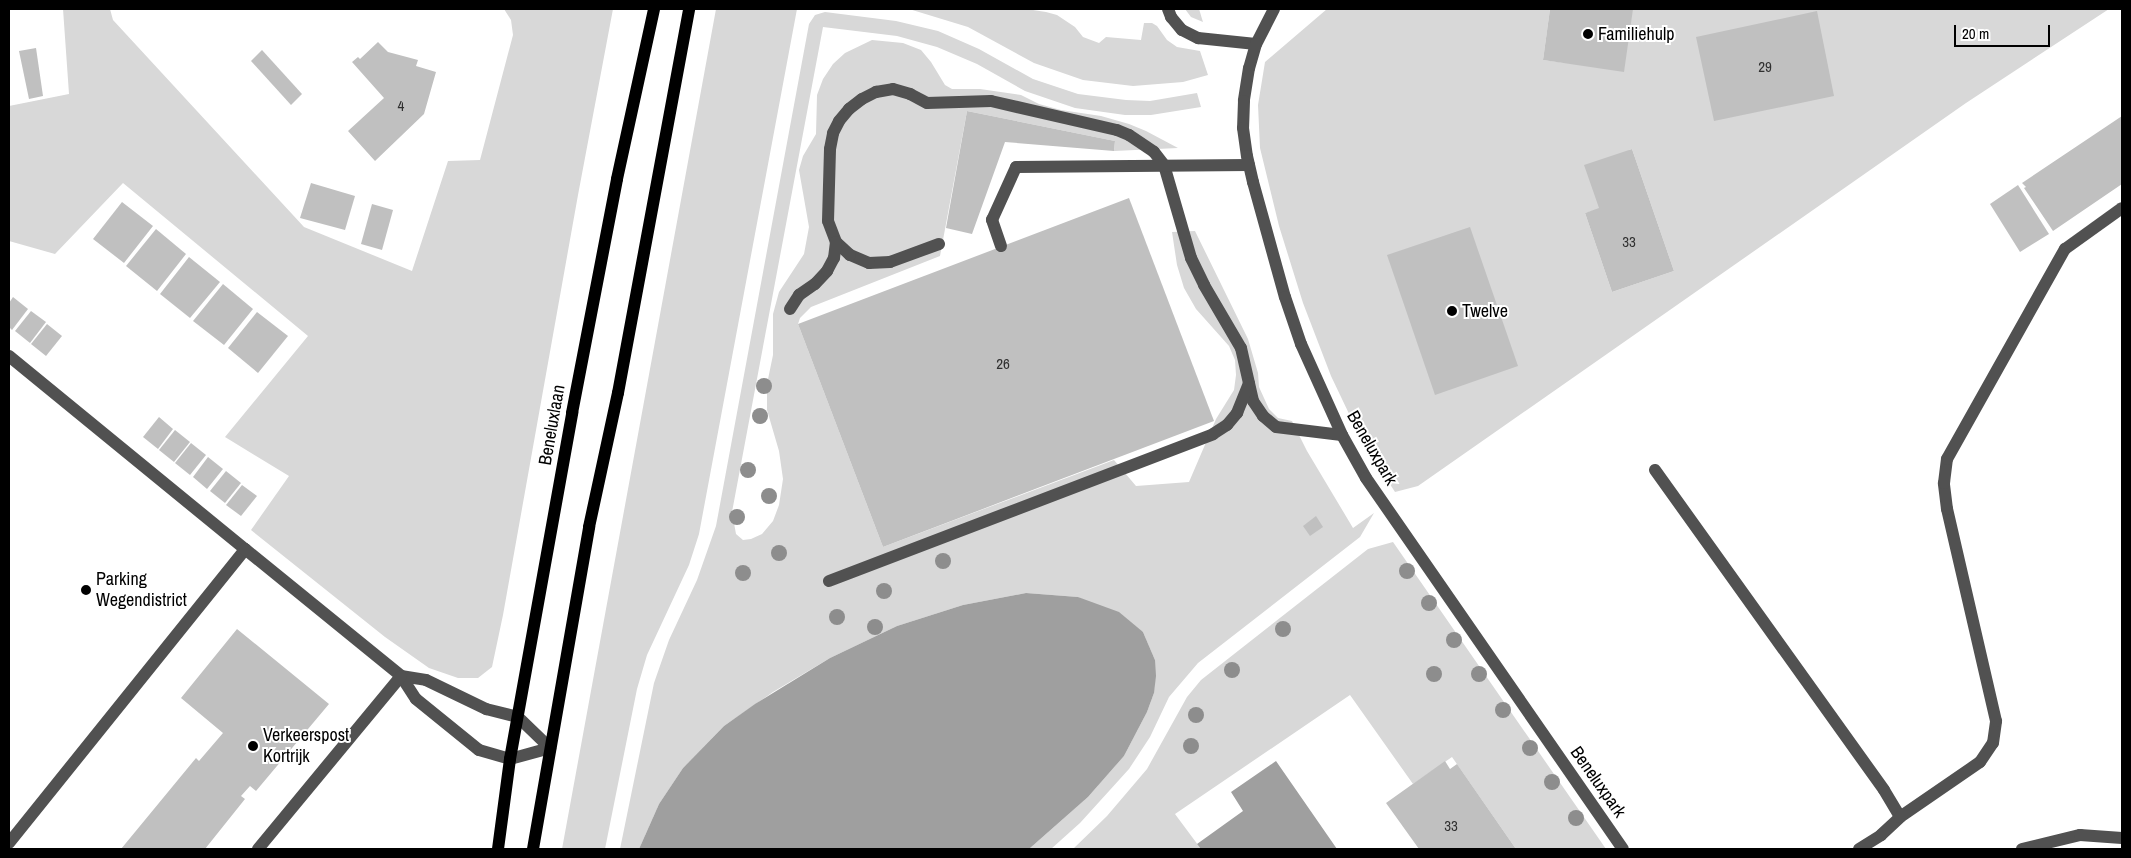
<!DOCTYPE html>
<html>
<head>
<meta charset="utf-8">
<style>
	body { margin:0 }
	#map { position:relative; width:2131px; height:858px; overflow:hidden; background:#fff; font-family:"Archivo Narrow",sans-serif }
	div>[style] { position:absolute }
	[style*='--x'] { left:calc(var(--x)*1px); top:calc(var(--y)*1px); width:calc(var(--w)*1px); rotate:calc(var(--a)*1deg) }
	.green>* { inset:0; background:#d8d8d8 }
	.water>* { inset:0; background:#9f9f9f }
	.building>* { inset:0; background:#c0c0c0 }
	.minor>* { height:12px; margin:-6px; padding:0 6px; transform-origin:6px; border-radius:6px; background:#515151 }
	.major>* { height:12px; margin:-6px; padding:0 6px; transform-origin:6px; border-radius:6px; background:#000 }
	.trees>* { width:16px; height:16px; margin:-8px; border-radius:50%; background:#8d8d8d }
	.dots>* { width:14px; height:14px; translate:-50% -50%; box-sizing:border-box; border:2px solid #fff; border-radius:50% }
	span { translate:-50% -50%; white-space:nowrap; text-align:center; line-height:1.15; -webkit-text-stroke:4px #fff; paint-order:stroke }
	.number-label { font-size:15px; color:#303030 }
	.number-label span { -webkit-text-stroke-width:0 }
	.poi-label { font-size:18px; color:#000 }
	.left { translate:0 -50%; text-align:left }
	.street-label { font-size:18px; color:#000 }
	.frame { position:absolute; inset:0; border:10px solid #000; pointer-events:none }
	.scale { position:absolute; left:1954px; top:25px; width:96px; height:22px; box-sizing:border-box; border:2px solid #000; border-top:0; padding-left:6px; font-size:15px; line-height:18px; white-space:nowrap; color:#000; -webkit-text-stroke:4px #fff; paint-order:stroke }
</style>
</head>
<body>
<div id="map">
	<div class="green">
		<i style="clip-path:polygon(63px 9px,110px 9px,113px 20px,304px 227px,412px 271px,448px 161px,480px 160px,513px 35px,511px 20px,504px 9px,613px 9px,578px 195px,503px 615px,492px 667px,478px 678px,458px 678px,429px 668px,385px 637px,251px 530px,289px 476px,225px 437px,308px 336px,123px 183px,55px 254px,9px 241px,9px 106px,69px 94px)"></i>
		<i style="clip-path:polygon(716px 9px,797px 9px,699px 534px,689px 565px,647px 655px,637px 689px,605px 849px,562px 849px)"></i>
		<i style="clip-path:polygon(909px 9px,1033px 10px,1046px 12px,1057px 15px,1075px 27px,1083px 37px,1099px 43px,1106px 37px,1141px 40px,1144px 23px,1152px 23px,1157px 26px,1167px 40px,1177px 47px,1200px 51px,1208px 75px,1183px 82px,1133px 86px,1083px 80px,1034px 63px,968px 27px)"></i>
		<i style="clip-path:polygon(1185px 9px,1199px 9px,1203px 22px,1191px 17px)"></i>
		<i style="clip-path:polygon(evenodd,1327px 9px,1550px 9px,1543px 60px,1566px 63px,1575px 9px,2109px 9px,1966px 103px,1418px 486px,1395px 492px,1362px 441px,1331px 376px,1303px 303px,1279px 226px,1260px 148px,1258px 105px,1265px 62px,1327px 9px,1632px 149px,1674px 271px,1612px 292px,1585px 213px,1599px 209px,1629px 150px,1632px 149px)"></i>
		<i style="clip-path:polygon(825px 12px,896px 21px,938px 31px,979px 49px,1033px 79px,1078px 94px,1126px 100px,1150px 101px,1197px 93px,1201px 107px,1151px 115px,1125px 115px,1075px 108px,1025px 91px,977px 64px,937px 47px,897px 36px,823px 27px,732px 512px,736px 534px,743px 540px,751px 539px,762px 534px,773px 521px,779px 505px,783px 479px,779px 451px,767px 410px,767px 384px,773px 355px,773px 314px,779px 292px,804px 254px,809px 227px,799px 170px,803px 156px,816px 134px,817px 95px,823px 79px,833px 64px,845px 53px,872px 40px,903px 43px,921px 50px,931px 62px,945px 85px,952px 89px,980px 89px,1021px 95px,1039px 104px,1061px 110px,1101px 116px,1129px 124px,1146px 131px,1178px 148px,1114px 151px,1115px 141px,967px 111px,940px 256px,811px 307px,800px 318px,798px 324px,883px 547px,1114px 460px,1136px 486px,1189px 482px,1216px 419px,1234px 390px,1236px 375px,1235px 360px,1229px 346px,1196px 309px,1184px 288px,1177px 265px,1172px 232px,1195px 231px,1248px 339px,1258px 373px,1259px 387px,1269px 409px,1278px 418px,1292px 421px,1307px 451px,1353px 528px,1374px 513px,1360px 537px,1198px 663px,1169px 697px,1150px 737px,1129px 769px,1080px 823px,1051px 849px,1029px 849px,1088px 797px,1124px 756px,1147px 712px,1154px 693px,1155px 660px,1143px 632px,1078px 597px,1026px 593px,963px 605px,897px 626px,830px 658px,773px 692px,724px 726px,683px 768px,659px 804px,639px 849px,620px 849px,654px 683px,669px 640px,697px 580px,716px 526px,809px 24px,815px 15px)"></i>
		<i style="clip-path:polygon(1393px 542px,1606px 849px,1516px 849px,1452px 757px,1413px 784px,1350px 695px,1175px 814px,1201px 849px,1073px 849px,1107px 816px,1147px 769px,1187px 697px,1201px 680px,1368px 549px)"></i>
	</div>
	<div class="water">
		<i style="clip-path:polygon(1026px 593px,1078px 597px,1119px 612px,1143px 632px,1155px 660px,1156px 676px,1154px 693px,1147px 712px,1124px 756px,1088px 797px,1029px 849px,639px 849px,659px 804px,683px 768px,724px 726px,755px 704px,830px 658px,897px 626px,963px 605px)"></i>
		<i style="clip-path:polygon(1276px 761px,1337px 849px,1201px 849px,1197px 844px,1243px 811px,1231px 792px)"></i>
	</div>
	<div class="building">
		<i style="clip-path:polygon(1550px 9px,1633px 9px,1624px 72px,1543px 60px)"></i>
		<i style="clip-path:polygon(1817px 11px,1834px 96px,1714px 121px,1696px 37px)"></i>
		<i style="clip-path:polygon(378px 42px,388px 52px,418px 60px,416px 66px,436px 72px,424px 114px,375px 161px,348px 131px,384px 98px,352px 62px,358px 57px,360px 59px)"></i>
		<i style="clip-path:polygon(36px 48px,43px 96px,29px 99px,19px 51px)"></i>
		<i style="clip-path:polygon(262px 50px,302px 94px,291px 105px,251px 61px)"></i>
		<i style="clip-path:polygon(967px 111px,1115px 141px,1114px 151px,1005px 142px,972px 234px,946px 228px)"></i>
		<i style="clip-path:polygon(2122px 116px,2122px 184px,2053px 231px,2024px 188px,2026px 187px,2022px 183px)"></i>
		<i style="clip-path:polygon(1632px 149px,1674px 271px,1612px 292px,1585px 213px,1599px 208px,1584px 165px)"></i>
		<i style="clip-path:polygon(311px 183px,355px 196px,345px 230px,300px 218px)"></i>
		<i style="clip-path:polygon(2018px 185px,2049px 234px,2020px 252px,1990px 204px)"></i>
		<i style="clip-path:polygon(1129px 198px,1214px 421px,883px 547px,798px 324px)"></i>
		<i style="clip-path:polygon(122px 202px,153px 226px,124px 263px,93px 239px)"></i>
		<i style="clip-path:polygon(372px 204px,393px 210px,382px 250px,361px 244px)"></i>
		<i style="clip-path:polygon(1470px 227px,1518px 366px,1435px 395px,1387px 255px)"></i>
		<i style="clip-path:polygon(156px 229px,186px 254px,157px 291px,126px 266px)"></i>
		<i style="clip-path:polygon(189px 257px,220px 282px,190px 318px,160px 294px)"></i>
		<i style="clip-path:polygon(223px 284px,253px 309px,224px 345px,193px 321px)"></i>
		<i style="clip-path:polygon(13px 297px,28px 309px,12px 330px,9px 327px,9px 303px)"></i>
		<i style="clip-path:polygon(31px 311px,46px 322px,30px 343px,15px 331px)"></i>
		<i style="clip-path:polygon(257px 312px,288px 336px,258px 373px,228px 348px)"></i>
		<i style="clip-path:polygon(47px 324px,62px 336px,46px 356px,31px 344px)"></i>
		<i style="clip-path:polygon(159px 417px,173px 429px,158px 449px,143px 437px)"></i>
		<i style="clip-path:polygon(175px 430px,190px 442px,174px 462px,159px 450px)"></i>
		<i style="clip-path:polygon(191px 443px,206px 455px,190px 475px,175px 463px)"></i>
		<i style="clip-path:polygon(208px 457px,223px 469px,207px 489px,193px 477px)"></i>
		<i style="clip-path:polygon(226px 471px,241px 483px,225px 503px,210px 491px)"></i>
		<i style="clip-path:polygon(242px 485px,257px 496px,241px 516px,226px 505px)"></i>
		<i style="clip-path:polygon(1316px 516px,1323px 527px,1310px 536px,1303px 526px)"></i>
		<i style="clip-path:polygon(237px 629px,329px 704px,256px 791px,250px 786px,241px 796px,245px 799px,205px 849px,121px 849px,196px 758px,199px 761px,223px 733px,181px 698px)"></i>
		<i style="clip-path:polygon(1445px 761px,1450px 769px,1457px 764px,1516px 849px,1419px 849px,1386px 803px)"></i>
	</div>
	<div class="minor">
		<i style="--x:1168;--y:9;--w:9;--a:69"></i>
		<i style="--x:1171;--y:17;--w:17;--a:50"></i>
		<i style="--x:1182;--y:30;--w:18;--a:27"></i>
		<i style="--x:1198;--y:38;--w:58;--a:5.9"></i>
		<i style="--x:1274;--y:9;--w:39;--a:117"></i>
		<i style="--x:1256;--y:44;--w:25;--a:106"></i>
		<i style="--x:1249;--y:68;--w:33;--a:99"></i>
		<i style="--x:1244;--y:101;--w:27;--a:92"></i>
		<i style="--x:1243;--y:128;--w:28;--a:82"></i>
		<i style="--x:1247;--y:156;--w:27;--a:77"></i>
		<i style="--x:1253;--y:182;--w:119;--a:74.5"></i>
		<i style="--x:1285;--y:297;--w:50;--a:71.2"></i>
		<i style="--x:1301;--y:344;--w:100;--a:65.7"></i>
		<i style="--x:1342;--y:435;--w:49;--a:60.8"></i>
		<i style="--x:1366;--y:478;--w:451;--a:55.3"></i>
		<i style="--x:939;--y:244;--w:52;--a:159.8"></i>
		<i style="--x:890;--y:262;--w:21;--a:177"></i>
		<i style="--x:869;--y:263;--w:21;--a:-157"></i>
		<i style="--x:850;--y:255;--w:19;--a:-137"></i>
		<i style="--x:836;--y:242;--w:22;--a:-111"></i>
		<i style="--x:828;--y:221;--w:72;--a:-88.4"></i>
		<i style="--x:830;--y:149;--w:16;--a:-79"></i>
		<i style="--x:833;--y:133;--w:13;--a:-63"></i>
		<i style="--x:839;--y:121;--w:16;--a:-50"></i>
		<i style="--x:849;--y:109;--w:16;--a:-38"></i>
		<i style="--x:862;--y:99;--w:16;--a:-27"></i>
		<i style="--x:876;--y:92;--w:17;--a:-10"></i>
		<i style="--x:893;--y:89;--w:18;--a:16"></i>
		<i style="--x:910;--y:94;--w:19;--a:28"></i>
		<i style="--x:927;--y:103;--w:64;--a:-1.8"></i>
		<i style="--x:991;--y:101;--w:129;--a:13"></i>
		<i style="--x:1117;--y:130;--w:13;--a:23"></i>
		<i style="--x:1129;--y:135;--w:30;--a:34"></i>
		<i style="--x:1154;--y:152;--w:16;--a:52"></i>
		<i style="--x:1164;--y:165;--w:97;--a:73.8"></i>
		<i style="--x:1191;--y:258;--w:30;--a:64"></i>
		<i style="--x:1204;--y:285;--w:73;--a:59.6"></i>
		<i style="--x:1241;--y:348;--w:54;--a:77.2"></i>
		<i style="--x:1253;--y:401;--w:18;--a:56"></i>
		<i style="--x:1263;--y:416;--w:17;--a:40"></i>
		<i style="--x:1276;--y:427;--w:66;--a:6.9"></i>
		<i style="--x:1001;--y:246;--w:28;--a:-109"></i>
		<i style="--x:992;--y:220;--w:58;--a:-65.6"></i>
		<i style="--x:1016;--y:167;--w:233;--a:-0.5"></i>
		<i style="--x:790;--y:309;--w:17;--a:-57"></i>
		<i style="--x:799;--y:295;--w:19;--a:-35"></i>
		<i style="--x:815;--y:284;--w:18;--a:-47"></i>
		<i style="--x:827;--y:271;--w:15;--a:-62"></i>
		<i style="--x:834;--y:258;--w:16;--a:-83"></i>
		<i style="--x:9;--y:356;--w:305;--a:39.3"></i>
		<i style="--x:1655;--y:470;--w:393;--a:54.4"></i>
		<i style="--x:1884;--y:790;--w:31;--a:59"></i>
		<i style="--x:829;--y:581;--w:411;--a:-20.9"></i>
		<i style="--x:1213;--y:434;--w:17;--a:-33"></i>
		<i style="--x:1227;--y:425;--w:16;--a:-50"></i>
		<i style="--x:1237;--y:413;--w:32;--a:-68"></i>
		<i style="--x:401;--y:676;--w:25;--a:9"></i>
		<i style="--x:426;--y:680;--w:67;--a:25.8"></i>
		<i style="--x:486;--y:709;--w:33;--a:14"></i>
		<i style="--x:518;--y:717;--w:45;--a:44.1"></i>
		<i style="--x:9;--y:843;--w:377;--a:-51.2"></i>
		<i style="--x:245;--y:549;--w:201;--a:39.1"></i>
		<i style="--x:401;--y:676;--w:27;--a:57"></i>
		<i style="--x:416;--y:699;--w:81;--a:39"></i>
		<i style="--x:479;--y:750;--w:32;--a:16"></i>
		<i style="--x:510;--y:759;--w:41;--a:-15.4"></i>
		<i style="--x:258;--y:849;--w:224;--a:-50.4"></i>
		<i style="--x:1859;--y:849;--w:26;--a:-32"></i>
		<i style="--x:1881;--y:835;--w:26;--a:-43"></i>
		<i style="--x:1900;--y:817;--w:97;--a:-34.5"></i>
		<i style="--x:1980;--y:762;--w:23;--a:-56"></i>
		<i style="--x:1993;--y:743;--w:22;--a:-82"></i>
		<i style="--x:1996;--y:721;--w:218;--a:-103"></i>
		<i style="--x:1947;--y:509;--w:26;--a:-97"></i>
		<i style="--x:1944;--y:483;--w:24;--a:-83"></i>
		<i style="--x:1947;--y:459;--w:241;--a:-60.7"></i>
		<i style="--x:2065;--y:249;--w:70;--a:-35.7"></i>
		<i style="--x:2022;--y:849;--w:60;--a:-13.6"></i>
		<i style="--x:2080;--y:835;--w:42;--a:4.1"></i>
	</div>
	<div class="major">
		<i style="--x:498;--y:849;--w:91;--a:-82.4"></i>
		<i style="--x:510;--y:759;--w:352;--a:-79.8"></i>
		<i style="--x:572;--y:413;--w:238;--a:-79.1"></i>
		<i style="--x:617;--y:179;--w:174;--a:-77.7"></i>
		<i style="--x:533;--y:849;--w:327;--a:-80.1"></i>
		<i style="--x:589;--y:527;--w:137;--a:-77.8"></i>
		<i style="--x:618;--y:393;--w:391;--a:-79.5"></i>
	</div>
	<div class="trees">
		<i style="left:764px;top:386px"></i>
		<i style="left:760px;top:416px"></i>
		<i style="left:748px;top:470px"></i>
		<i style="left:769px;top:496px"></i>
		<i style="left:737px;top:517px"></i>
		<i style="left:779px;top:553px"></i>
		<i style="left:943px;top:561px"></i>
		<i style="left:1407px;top:571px"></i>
		<i style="left:743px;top:573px"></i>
		<i style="left:884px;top:591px"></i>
		<i style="left:1429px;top:603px"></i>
		<i style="left:837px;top:617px"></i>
		<i style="left:875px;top:627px"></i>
		<i style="left:1283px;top:629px"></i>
		<i style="left:1454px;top:640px"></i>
		<i style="left:1232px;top:670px"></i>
		<i style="left:1434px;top:674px"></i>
		<i style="left:1479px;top:674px"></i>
		<i style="left:1503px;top:710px"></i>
		<i style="left:1196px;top:715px"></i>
		<i style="left:1191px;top:746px"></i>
		<i style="left:1530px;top:748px"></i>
		<i style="left:1552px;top:782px"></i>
		<i style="left:1576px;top:818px"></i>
	</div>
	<div class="dots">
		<i style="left:1588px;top:34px;background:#000"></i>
		<i style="left:1452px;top:311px;background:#000"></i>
		<i style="left:86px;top:590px;background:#000"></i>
		<i style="left:253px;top:746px;background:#000"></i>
	</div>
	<div class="number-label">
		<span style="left:1765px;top:67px">29</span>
		<span style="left:401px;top:106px">4</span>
		<span style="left:1629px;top:242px">33</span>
		<span style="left:1003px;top:364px">26</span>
		<span style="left:1451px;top:826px">33</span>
	</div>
	<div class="poi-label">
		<span class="left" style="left:1598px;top:34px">Familiehulp</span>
		<span class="left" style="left:1462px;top:311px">Twelve</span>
		<span class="left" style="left:96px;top:590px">Parking<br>Wegendistrict</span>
		<span class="left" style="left:263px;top:746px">Verkeerspost<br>Kortrijk</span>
	</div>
	<div class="street-label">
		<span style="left:552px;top:425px;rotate:-80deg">Beneluxlaan</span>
		<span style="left:1372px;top:448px;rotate:60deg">Beneluxpark</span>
		<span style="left:1598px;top:782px;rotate:55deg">Beneluxpark</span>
	</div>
	<div class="frame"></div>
	<div class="scale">20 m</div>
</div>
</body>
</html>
